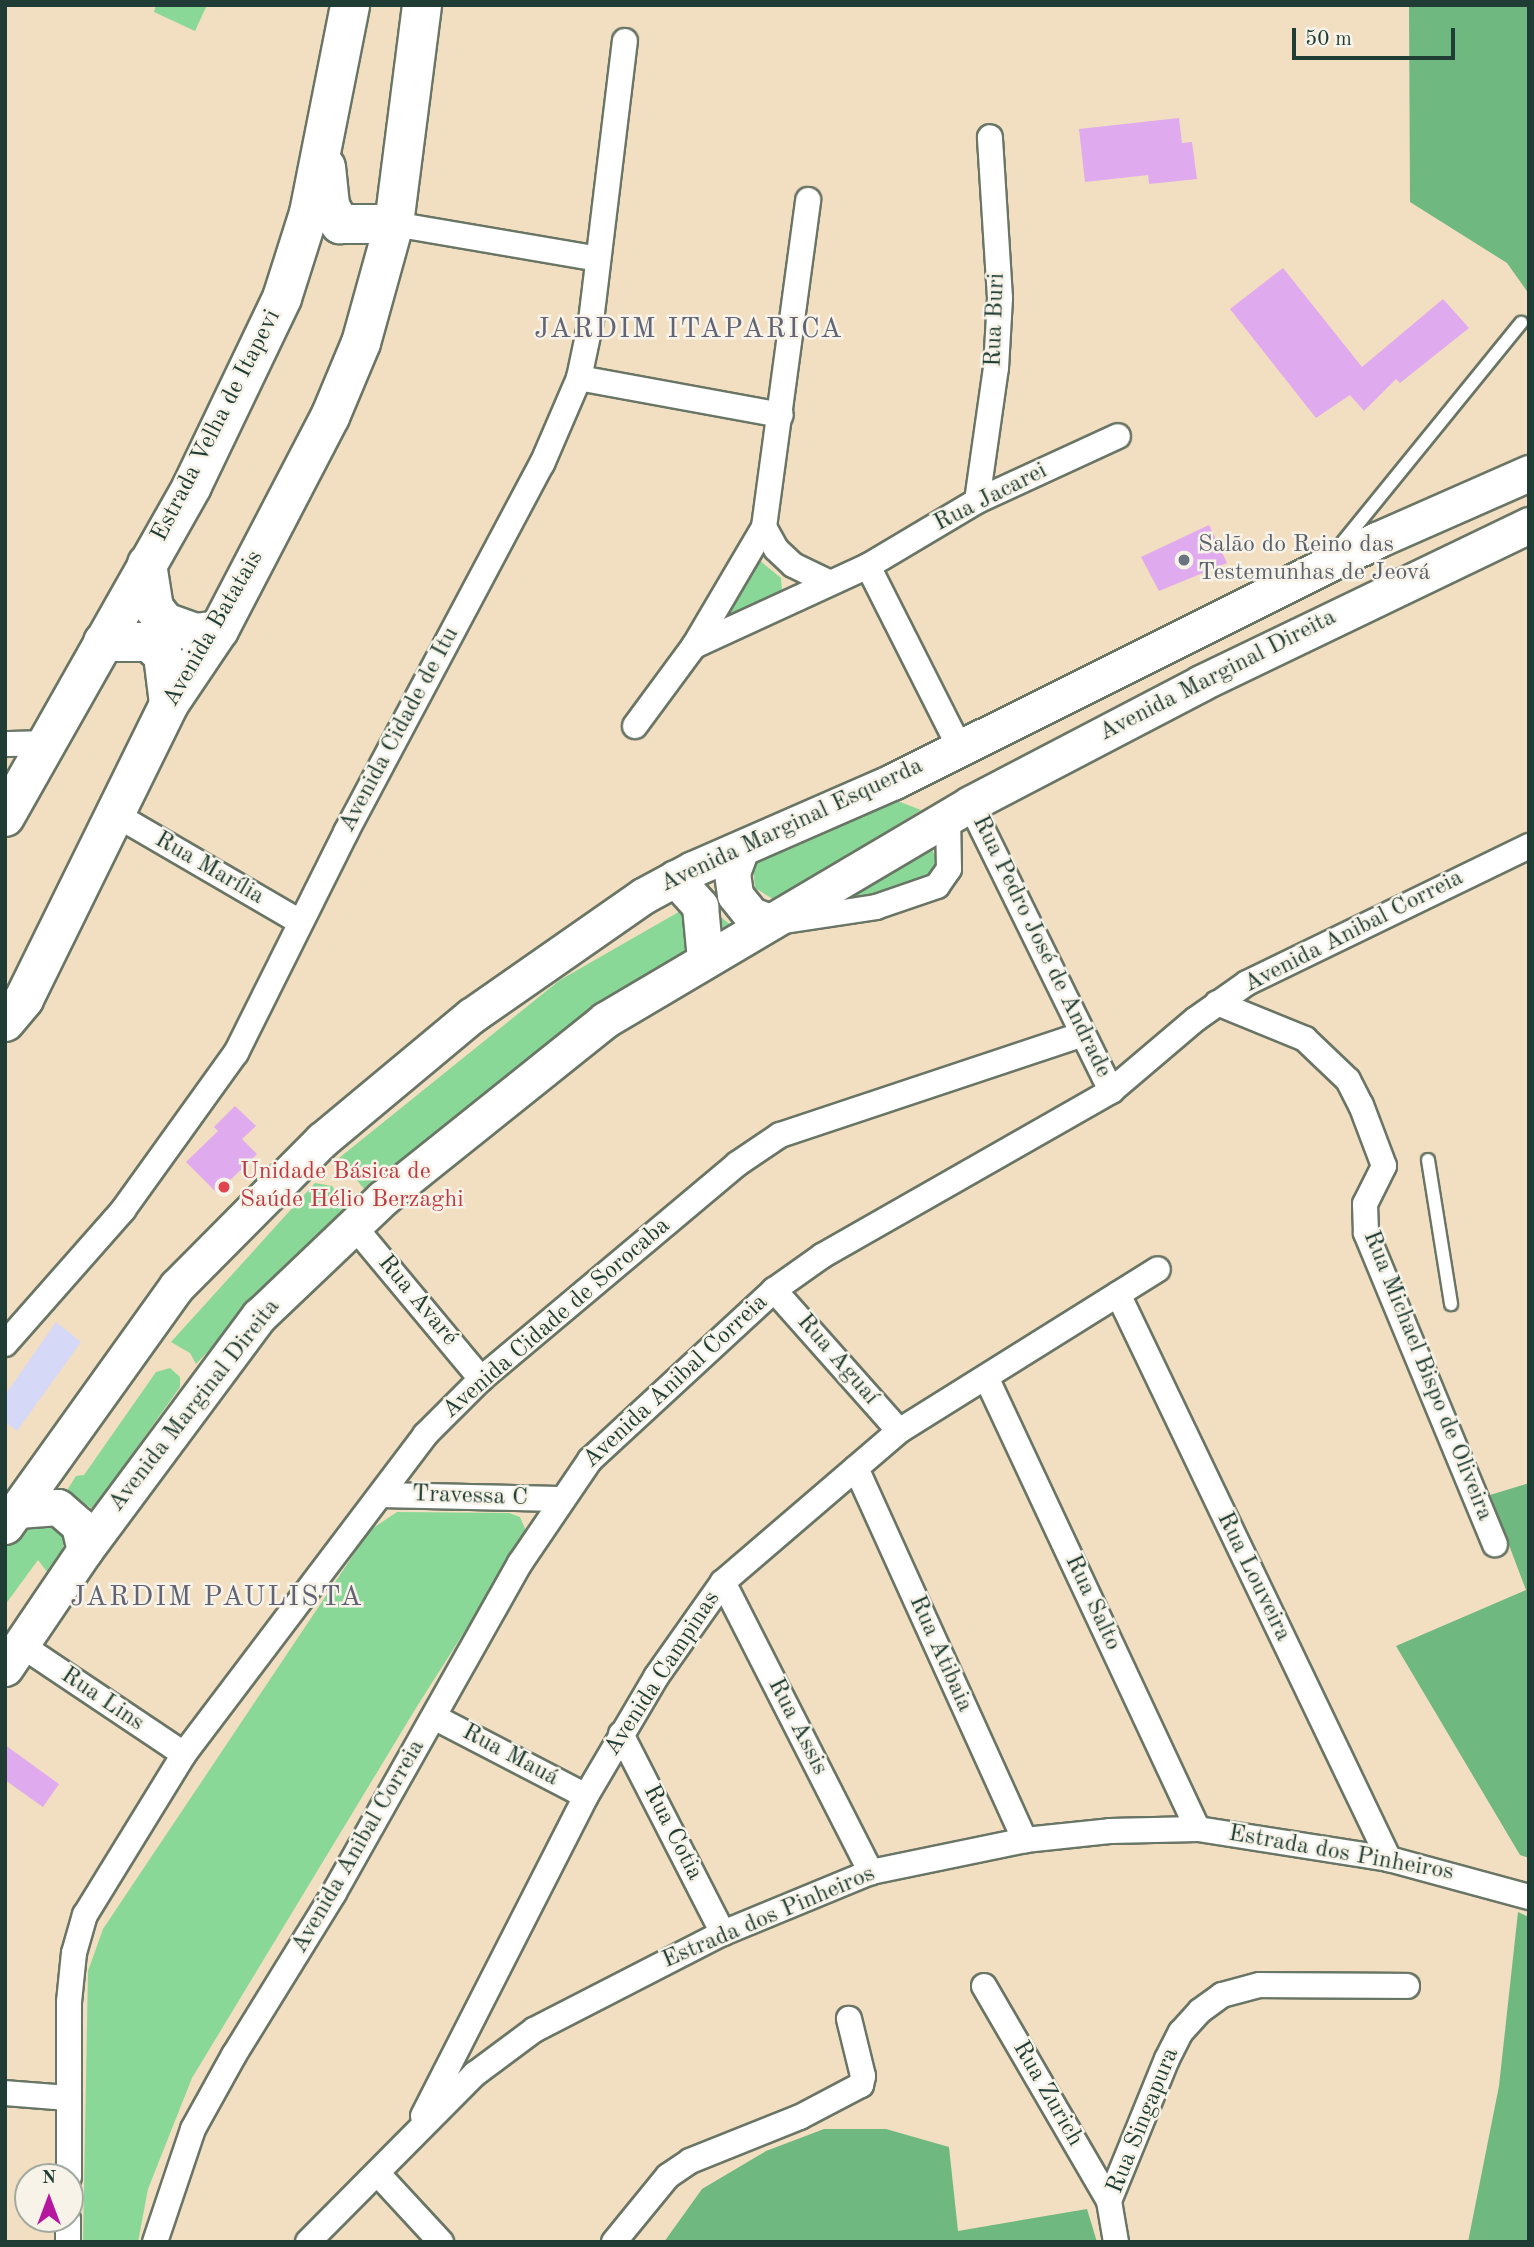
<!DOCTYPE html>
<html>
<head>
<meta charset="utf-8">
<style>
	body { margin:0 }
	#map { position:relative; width:1534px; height:2247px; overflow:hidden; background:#f2dec1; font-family:"Old Standard TT",serif }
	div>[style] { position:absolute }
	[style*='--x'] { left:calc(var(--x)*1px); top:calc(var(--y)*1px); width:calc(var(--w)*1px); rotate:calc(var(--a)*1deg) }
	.built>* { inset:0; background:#d6d8f8 }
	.green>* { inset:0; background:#8ad897 }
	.forest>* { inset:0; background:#6fb880 }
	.building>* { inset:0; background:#dfabee }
	.roads { filter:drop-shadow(2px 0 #697565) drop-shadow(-2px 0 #697565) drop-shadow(0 2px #697565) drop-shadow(0 -2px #697565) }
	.lane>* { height:12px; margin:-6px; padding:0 6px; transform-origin:6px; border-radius:6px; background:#fff }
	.street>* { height:24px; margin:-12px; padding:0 12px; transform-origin:12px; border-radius:12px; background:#fff }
	.secondary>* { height:35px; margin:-17.5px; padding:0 17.5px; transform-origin:17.5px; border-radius:17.5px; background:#fff }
	.primary>* { height:38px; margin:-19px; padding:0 19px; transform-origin:19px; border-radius:19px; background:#fff }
	.dots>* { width:19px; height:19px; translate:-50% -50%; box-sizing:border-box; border:4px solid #f7f3e8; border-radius:50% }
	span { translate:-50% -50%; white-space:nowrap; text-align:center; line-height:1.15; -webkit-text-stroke:5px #f7f3e8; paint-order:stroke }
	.street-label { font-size:24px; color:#1f3d34 }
	.worship-label { font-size:24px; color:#5b616d }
	.left { translate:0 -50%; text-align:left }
	.health-label { font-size:24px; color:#be3a42 }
	.quarter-label { font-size:28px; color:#626475; letter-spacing:2px }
	.frame { position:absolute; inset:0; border:7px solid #1f3d34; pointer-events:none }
	.north { position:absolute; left:14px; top:2163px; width:70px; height:70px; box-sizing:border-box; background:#f7f3e8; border:2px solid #a1aaa0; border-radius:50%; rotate:0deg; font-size:19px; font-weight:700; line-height:28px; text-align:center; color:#1f3d34 }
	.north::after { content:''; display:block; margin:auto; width:24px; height:32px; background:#b5179e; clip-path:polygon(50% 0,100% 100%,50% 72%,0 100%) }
	.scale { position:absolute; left:1292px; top:28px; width:163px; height:32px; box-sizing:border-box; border:4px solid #1f3d34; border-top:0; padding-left:9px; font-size:21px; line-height:24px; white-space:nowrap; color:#1f3d34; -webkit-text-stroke:5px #f7f3e8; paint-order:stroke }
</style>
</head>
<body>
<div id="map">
	<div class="built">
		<i style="clip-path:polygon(56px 1322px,81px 1342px,17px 1431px,5px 1422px,5px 1395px)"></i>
	</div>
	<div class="green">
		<i style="clip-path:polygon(156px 5px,207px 5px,195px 31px,154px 12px)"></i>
		<i style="clip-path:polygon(759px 560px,781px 578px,782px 590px,734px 619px,727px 610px)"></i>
		<i style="clip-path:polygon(895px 800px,921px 810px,776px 901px,755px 888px,753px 864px,880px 801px)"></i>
		<i style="clip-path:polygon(932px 849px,938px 864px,933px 880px,834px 907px)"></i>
		<i style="clip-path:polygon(717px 890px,719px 916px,738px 930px,650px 972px,591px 1011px,364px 1189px,339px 1158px,560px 980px)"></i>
		<i style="clip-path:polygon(315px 1183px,332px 1186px,346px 1206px,196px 1364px,190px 1353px,171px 1342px)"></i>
		<i style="clip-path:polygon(170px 1368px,180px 1377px,180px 1387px,105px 1492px,108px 1502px,101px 1514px,66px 1492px,76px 1476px,84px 1475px,156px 1372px)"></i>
		<i style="clip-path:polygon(397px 1512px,509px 1513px,520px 1517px,527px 1533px,416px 1708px,192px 2078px,148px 2189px,138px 2242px,83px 2242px,88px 1971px,103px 1929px,370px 1530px)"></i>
		<i style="clip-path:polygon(50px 1523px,65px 1540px,58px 1561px,48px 1573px,38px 1560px,5px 1605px,5px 1547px,32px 1524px)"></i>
	</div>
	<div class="forest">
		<i style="clip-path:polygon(1409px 5px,1529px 5px,1529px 294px,1507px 263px,1410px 202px)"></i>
		<i style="clip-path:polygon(1529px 1483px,1529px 1858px,1520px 1855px,1396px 1646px,1526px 1590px,1490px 1495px)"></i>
		<i style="clip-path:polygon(1518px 1912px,1529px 1917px,1529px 2242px,1468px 2242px,1499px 2086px)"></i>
		<i style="clip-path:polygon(824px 2129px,886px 2129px,949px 2147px,958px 2231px,1087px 2209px,1097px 2242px,664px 2242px,702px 2189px,766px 2151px)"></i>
	</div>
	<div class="building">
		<i style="clip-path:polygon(1179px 118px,1182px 143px,1192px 142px,1197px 179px,1149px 184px,1148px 175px,1085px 182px,1079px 129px)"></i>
		<i style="clip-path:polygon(1283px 268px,1362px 367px,1443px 299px,1469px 328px,1400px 383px,1396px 379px,1364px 411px,1350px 395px,1316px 418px,1230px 309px)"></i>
		<i style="clip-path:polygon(1209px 525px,1227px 563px,1159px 591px,1141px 557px)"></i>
		<i style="clip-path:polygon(235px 1106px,256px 1126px,242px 1139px,257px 1154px,217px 1193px,186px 1162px,218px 1131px,214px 1127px)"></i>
		<i style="clip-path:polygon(5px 1745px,59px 1784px,43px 1807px,5px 1780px)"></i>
	</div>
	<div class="roads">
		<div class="lane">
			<i style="--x:1339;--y:547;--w:289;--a:-50.9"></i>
			<i style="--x:1428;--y:1160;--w:146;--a:80.9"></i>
		</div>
		<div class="street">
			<i style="--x:394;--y:224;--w:207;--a:9.7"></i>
			<i style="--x:579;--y:378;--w:205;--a:10.4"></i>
			<i style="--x:977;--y:501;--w:134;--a:-81.9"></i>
			<i style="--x:996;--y:368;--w:70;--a:-86.7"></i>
			<i style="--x:1000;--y:298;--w:161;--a:-93.6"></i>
			<i style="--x:764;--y:527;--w:25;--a:61"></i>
			<i style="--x:776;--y:549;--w:23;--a:43"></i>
			<i style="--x:793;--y:565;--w:41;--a:25.9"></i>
			<i style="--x:868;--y:566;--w:204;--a:63.2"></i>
			<i style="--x:694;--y:646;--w:192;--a:-24.7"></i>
			<i style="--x:868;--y:566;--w:127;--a:-30.8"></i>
			<i style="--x:977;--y:501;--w:155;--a:-24.7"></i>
			<i style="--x:635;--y:726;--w:99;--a:-53.6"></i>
			<i style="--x:694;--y:646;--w:138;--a:-59.5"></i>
			<i style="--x:764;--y:527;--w:330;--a:-82.3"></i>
			<i style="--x:5;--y:744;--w:45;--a:-1.3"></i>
			<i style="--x:970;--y:804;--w:320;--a:63.8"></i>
			<i style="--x:118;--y:816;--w:211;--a:30.2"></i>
			<i style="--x:778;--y:922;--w:99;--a:-8.7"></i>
			<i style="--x:876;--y:907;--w:65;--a:-19"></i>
			<i style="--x:937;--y:886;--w:21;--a:-55"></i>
			<i style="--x:949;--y:869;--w:52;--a:-91.1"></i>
			<i style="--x:1217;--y:1003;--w:95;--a:22.2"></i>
			<i style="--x:1305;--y:1039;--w:59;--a:43.6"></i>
			<i style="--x:1348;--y:1080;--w:28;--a:63"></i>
			<i style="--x:1361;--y:1105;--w:65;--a:69.3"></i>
			<i style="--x:1384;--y:1166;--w:42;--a:116.6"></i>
			<i style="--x:1365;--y:1204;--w:29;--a:88"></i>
			<i style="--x:1366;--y:1233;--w:337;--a:67.5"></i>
			<i style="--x:352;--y:1224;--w:202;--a:50.2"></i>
			<i style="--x:774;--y:1290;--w:188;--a:48.4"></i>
			<i style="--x:1118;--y:1294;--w:627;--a:64.38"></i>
			<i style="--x:5;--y:1344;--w:179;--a:-48.6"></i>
			<i style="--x:123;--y:1210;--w:193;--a:-54.3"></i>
			<i style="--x:236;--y:1053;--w:247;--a:-63.5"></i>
			<i style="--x:346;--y:832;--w:417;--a:-62"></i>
			<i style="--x:542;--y:464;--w:94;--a:-66.7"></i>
			<i style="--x:579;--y:378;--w:58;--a:-78.1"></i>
			<i style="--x:591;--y:321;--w:282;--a:-83.1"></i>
			<i style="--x:986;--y:1377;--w:499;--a:64.9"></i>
			<i style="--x:856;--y:1468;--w:409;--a:65.6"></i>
			<i style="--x:381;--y:1495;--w:178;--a:1.3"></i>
			<i style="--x:723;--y:1582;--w:326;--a:63"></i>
			<i style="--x:21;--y:1645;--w:196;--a:33.8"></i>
			<i style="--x:434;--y:1717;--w:171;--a:27.5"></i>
			<i style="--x:621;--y:1734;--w:224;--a:62.9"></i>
			<i style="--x:984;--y:1986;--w:249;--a:59.8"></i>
			<i style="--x:5;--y:2093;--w:64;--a:4.5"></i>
			<i style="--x:423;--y:2116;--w:359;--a:-63"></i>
			<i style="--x:586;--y:1796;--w:138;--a:-59.5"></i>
			<i style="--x:656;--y:1677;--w:116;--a:-54.8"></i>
			<i style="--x:723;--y:1582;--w:232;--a:-40.6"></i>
			<i style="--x:899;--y:1431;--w:305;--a:-32"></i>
			<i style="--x:378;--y:2174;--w:93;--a:47.2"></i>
			<i style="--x:69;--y:2177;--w:175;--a:-90"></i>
			<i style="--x:69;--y:2002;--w:49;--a:-84.2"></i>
			<i style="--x:74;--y:1953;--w:40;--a:-74"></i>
			<i style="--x:85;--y:1915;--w:189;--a:-58.4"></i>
			<i style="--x:184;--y:1754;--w:400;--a:-52.9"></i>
			<i style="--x:425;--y:1435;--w:79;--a:-45"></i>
			<i style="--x:481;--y:1379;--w:334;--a:-40"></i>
			<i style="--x:737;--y:1164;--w:52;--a:-34"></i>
			<i style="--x:780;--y:1135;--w:317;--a:-18.4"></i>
			<i style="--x:68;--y:2242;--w:23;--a:-90"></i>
			<i style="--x:155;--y:2242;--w:119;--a:-71.4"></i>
			<i style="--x:193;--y:2129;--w:85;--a:-61"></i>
			<i style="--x:234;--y:2055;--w:190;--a:-58.3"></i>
			<i style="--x:334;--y:1893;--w:379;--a:-60.6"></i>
			<i style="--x:520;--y:1563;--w:125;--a:-55.8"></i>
			<i style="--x:590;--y:1460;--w:251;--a:-42.7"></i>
			<i style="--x:774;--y:1290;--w:59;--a:-35.3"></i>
			<i style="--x:822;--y:1256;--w:333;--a:-29.7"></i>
			<i style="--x:1111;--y:1091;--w:111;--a:-40.3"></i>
			<i style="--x:1196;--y:1019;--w:62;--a:-35.2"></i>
			<i style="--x:1247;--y:983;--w:314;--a:-25.9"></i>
			<i style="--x:308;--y:2242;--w:237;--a:-45.2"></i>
			<i style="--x:475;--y:2074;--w:74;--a:-36.7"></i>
			<i style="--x:534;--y:2030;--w:212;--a:-27.2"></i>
			<i style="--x:723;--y:1933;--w:160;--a:-22.4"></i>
			<i style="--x:871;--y:1872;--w:157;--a:-11.7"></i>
			<i style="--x:1025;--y:1840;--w:85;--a:-6"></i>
			<i style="--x:1110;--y:1831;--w:88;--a:-1.3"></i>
			<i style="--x:1198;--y:1829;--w:193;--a:8.9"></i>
			<i style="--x:1389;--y:1859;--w:145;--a:15.2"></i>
			<i style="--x:614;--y:2242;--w:85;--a:-50.7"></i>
			<i style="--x:668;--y:2176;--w:27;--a:-34"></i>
			<i style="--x:690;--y:2161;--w:118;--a:-21.8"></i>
			<i style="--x:800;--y:2117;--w:69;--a:-27.7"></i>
			<i style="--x:861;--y:2085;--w:9;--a:-77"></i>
			<i style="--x:863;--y:2076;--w:59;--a:-103.8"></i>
			<i style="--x:1116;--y:2242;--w:42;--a:-99.7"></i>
			<i style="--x:1109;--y:2201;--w:153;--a:-67.8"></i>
			<i style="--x:1167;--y:2059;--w:30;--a:-63"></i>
			<i style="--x:1181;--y:2032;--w:28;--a:-48"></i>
			<i style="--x:1200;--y:2011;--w:27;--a:-36"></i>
			<i style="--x:1222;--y:1995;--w:39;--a:-15"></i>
			<i style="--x:1260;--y:1985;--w:147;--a:0.4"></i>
		</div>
		<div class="secondary">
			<i style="--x:740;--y:851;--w:23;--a:110"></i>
			<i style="--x:732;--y:873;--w:22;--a:82"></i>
			<i style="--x:735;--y:895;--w:26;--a:51"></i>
			<i style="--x:751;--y:915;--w:20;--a:20"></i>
			<i style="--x:675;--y:878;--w:38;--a:48"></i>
			<i style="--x:700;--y:906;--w:53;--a:84.6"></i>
			<i style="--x:18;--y:1510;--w:40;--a:-4.3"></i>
			<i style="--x:58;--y:1507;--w:28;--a:41"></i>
			<i style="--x:79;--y:1525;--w:26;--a:77"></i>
			<i style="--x:5;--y:1526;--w:295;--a:-54.4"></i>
			<i style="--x:177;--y:1286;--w:206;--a:-45.2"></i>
			<i style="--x:322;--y:1140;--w:194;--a:-39.8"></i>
			<i style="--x:471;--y:1016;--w:210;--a:-34.9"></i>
			<i style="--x:643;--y:896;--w:57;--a:-28.4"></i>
			<i style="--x:693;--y:869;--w:219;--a:-23.6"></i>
			<i style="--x:894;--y:781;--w:540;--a:-26.52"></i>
			<i style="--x:1377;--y:540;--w:166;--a:-23.8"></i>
			<i style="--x:5;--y:1668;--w:143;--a:-55.9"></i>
			<i style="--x:85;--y:1550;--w:292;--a:-53.4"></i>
			<i style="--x:259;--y:1316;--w:171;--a:-43.6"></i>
			<i style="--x:383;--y:1198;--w:285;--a:-38.7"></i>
			<i style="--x:605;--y:1020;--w:424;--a:-30.6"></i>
			<i style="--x:970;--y:804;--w:261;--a:-27.6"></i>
			<i style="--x:1201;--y:683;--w:364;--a:-25.7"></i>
		</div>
		<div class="primary">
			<i style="--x:326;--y:167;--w:39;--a:84"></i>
			<i style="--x:330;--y:206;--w:21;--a:61"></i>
			<i style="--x:340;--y:224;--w:54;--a:0"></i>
			<i style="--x:147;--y:564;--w:45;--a:81"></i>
			<i style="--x:154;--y:608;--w:18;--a:52"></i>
			<i style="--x:165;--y:622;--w:32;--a:20"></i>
			<i style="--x:195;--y:633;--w:24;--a:-7"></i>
			<i style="--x:103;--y:642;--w:46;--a:0"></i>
			<i style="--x:149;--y:642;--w:19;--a:43"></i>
			<i style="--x:163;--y:655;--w:49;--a:83"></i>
			<i style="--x:5;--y:817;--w:380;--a:-60.5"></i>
			<i style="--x:192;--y:486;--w:208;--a:-64.4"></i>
			<i style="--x:282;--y:298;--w:89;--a:-72.4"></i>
			<i style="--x:309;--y:213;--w:212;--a:-78.8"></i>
			<i style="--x:5;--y:1022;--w:30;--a:-50"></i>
			<i style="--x:24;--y:999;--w:329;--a:-63.8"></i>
			<i style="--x:169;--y:704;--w:89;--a:-56"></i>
			<i style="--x:219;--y:630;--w:240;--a:-62.5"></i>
			<i style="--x:330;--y:417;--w:80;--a:-67.3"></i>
			<i style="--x:361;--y:343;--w:123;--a:-74.5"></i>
			<i style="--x:394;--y:224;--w:221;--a:-82.7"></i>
		</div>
	</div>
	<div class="dots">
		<i style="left:1184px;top:560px;background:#6b7280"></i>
		<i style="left:224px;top:1187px;background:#e0444e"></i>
	</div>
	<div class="street-label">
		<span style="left:996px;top:320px;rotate:-88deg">Rua Buri</span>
		<span style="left:217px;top:426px;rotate:-63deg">Estrada Velha de Itapevi</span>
		<span style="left:991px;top:498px;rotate:-27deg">Rua Jacarei</span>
		<span style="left:214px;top:629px;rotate:-60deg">Avenida Batatais</span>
		<span style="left:1218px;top:676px;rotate:-27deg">Avenida Marginal Direita</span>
		<span style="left:400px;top:730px;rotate:-62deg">Avenida Cidade de Itu</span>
		<span style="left:792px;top:826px;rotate:-25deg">Avenida Marginal Esquerda</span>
		<span style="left:209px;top:869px;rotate:30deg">Rua Marília</span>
		<span style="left:1354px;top:932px;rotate:-27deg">Avenida Anibal Correia</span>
		<span style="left:1041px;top:947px;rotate:64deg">Rua Pedro José de Andrade</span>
		<span style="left:417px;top:1301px;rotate:50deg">Rua Avaré</span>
		<span style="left:557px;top:1319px;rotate:-41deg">Avenida Cidade de Sorocaba</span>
		<span style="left:837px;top:1360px;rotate:49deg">Rua Aguaí</span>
		<span style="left:1427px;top:1376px;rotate:68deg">Rua Michael Bispo de Oliveira</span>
		<span style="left:676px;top:1382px;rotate:-43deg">Avenida Anibal Correia</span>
		<span style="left:195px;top:1406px;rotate:-52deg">Avenida Marginal Direita</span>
		<span style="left:470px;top:1497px;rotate:2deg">Travessa C</span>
		<span style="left:1253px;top:1577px;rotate:64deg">Rua Louveira</span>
		<span style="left:1092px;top:1603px;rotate:65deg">Rua Salto</span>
		<span style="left:940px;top:1654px;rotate:66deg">Rua Atibaia</span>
		<span style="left:663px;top:1674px;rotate:-57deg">Avenida Campinas</span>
		<span style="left:102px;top:1700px;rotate:34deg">Rua Lins</span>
		<span style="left:797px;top:1727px;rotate:63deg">Rua Assis</span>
		<span style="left:510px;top:1756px;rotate:28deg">Rua Mauá</span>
		<span style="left:672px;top:1833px;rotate:63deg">Rua Cotia</span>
		<span style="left:359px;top:1847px;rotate:-60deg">Avenida Anibal Correia</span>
		<span style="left:1341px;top:1854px;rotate:10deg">Estrada dos Pinheiros</span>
		<span style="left:769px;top:1918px;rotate:-23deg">Estrada dos Pinheiros</span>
		<span style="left:1047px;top:2094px;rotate:60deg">Rua Zurich</span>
		<span style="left:1144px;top:2121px;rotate:-68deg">Rua Singapura</span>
	</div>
	<div class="worship-label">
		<span class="left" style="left:1198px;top:560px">Salão do Reino das<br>Testemunhas de Jeová</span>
	</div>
	<div class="health-label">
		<span class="left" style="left:240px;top:1187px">Unidade Básica de<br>Saúde Hélio Berzaghi</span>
	</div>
	<div class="quarter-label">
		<span style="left:689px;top:330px">JARDIM ITAPARICA</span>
		<span style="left:217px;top:1598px">JARDIM PAULISTA</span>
	</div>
	<div class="frame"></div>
	<div class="north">N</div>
	<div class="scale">50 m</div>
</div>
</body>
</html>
